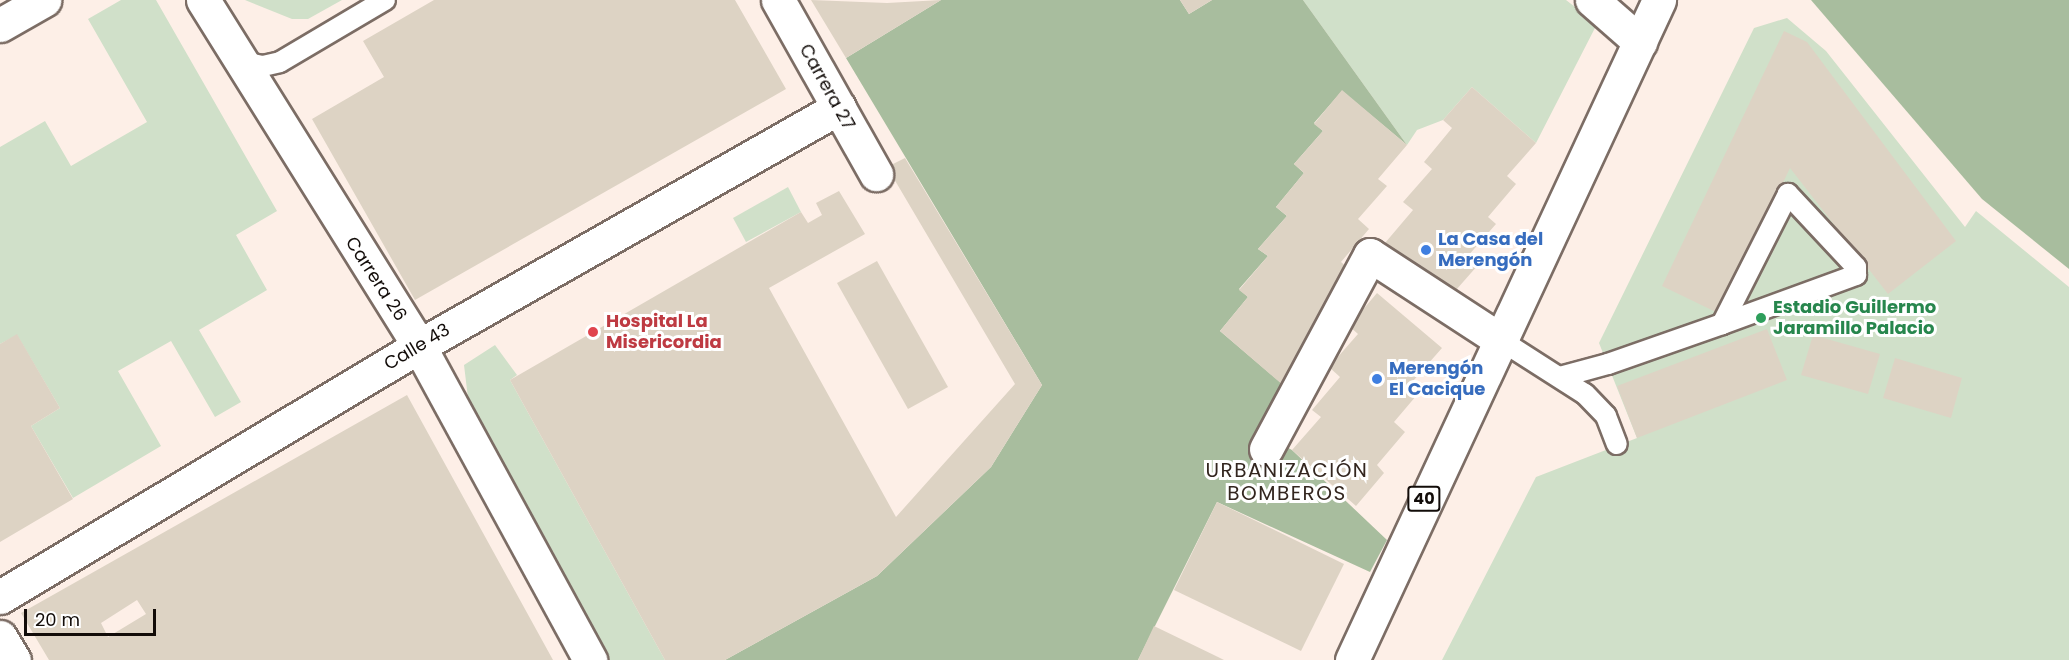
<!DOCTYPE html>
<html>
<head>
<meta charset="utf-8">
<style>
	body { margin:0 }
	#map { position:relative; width:2069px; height:660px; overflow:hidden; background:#fdefe7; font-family:Poppins,sans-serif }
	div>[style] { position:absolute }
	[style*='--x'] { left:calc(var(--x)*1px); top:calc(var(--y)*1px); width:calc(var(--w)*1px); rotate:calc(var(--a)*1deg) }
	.green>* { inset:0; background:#d0e0c9 }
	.forest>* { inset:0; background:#a8bd9e }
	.building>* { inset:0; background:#ddd3c4 }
	.roads { filter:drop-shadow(2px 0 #7c6d65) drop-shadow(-2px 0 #7c6d65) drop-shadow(0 2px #7c6d65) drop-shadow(0 -2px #7c6d65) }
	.service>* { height:20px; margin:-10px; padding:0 10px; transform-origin:10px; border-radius:10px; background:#fff }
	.minor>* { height:33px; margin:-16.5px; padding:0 16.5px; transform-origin:16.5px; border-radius:16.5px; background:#fff }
	.secondary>* { height:33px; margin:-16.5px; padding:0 16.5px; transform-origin:16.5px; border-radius:16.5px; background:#fff }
	.primary>* { height:33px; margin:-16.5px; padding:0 16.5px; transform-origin:16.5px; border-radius:16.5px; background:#fff }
	.dots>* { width:16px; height:16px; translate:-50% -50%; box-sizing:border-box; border:3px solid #fff; border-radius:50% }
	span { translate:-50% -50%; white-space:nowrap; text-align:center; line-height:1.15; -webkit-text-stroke:6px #fff; paint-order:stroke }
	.shield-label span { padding:2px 4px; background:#fff; border:2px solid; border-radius:4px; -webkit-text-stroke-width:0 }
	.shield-label { font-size:16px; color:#120c09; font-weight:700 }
	.street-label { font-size:18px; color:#120c09 }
	.shop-label { font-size:18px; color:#366cbe; font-weight:700 }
	.left { translate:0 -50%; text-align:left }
	.leisure-label { font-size:18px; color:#27864d; font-weight:700 }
	.health-label { font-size:18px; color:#be3a42; font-weight:700 }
	.neighbourhood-label { font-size:20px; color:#33261f; letter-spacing:1.5px }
	.scale { position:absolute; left:24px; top:609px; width:132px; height:27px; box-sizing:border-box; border:3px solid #120c09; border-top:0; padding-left:8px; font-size:18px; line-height:21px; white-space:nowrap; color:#120c09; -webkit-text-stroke:4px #fff; paint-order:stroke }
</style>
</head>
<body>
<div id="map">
	<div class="green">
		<i style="clip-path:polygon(121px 0,156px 0,277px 211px,236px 235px,267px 290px,199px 330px,241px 402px,215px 417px,171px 341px,118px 371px,161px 446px,73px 498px,31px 426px,60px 408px,17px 335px,0 344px,0 147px,45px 121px,71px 166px,147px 122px,88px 19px)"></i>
		<i style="clip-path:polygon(245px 0,342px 0,308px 19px,292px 19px)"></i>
		<i style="clip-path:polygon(1303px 0,1566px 0,1597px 24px,1536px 143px,1472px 87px,1443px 120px,1417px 130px,1407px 145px)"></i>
		<i style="clip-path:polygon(1787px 18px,1826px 51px,1965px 227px,1976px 211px,2069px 287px,2069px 660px,1442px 660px,1536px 477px,1637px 438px,1599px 343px,1754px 28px)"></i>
		<i style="clip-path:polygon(788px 187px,801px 212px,746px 242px,733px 218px)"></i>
		<i style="clip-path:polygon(495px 345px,517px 375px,510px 380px,665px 660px,610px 660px,468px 398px,464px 365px)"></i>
	</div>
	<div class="forest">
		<i style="clip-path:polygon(941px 0,1180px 0,1189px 14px,1212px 0,1303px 0,1407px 145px,1342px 91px,1314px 123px,1323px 131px,1294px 164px,1304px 173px,1276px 207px,1287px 216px,1258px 249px,1268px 256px,1239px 289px,1248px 297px,1220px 331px,1293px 393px,1260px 432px,1292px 450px,1387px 540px,1370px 572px,1217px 502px,1138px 660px,725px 660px,877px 576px,991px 467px,1042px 385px,846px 58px)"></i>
		<i style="clip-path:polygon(1811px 0,2069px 0,2069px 269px,1982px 199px)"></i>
	</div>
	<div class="building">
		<i style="clip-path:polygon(434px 0,735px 0,786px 89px,415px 300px,312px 119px,384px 77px,363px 41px)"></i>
		<i style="clip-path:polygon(811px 0,887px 3px,941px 0,846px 58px)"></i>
		<i style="clip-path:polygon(1180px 0,1212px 0,1189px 14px)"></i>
		<i style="clip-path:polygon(1784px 31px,1807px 42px,1956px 241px,1888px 294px,1790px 168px,1720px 314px,1662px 286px)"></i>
		<i style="clip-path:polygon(1472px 87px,1536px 143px,1507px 176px,1516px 184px,1488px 217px,1496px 224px,1467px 257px,1478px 265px,1449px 298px,1385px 243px,1413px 210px,1403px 202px,1432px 169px,1424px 162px,1452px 128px,1443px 120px)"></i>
		<i style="clip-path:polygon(1342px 90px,1407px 145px,1378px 179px,1387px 186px,1358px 219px,1369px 229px,1341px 262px,1351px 271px,1323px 304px,1332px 311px,1284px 386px,1220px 331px,1248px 297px,1239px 290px,1268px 256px,1258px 249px,1287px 216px,1276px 207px,1304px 173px,1294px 164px,1323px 131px,1314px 124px)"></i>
		<i style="clip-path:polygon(905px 158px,1042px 385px,991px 467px,877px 576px,725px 660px,665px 660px,510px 380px,801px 212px,808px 223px,822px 215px,816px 203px,839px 191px,865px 234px,769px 288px,896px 517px,1015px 384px,887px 167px)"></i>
		<i style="clip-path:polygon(877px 261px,948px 387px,908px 409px,837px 283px)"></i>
		<i style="clip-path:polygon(1377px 293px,1442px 348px,1413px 381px,1422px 389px,1394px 422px,1405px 432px,1377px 465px,1384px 473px,1356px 506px,1292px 450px,1321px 417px,1312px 410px,1340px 377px,1329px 367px,1358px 334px,1349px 326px)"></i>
		<i style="clip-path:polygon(1767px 329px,1787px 380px,1637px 438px,1617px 386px)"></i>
		<i style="clip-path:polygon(17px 334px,60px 408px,31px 426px,73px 499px,0 542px,0 344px)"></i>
		<i style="clip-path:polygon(1813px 335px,1880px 354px,1868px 394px,1801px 375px)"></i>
		<i style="clip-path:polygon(1895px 358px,1962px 378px,1951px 418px,1883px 398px)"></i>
		<i style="clip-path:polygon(evenodd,407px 395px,553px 660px,49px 660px,21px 613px,407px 395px,137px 600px,146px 614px,108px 637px,101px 623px,137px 600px)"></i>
		<i style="clip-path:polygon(1217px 502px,1344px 564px,1301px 651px,1174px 590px)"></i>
		<i style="clip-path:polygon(1154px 626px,1218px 657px,1224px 660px,1138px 660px)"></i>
	</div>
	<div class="roads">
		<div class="service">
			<i style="--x:239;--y:61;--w:25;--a:12"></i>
			<i style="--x:263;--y:66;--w:17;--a:-13"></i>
			<i style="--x:280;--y:62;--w:122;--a:-30.6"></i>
			<i style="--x:1502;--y:341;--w:98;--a:32.6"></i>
			<i style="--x:1585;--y:394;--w:30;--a:46"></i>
			<i style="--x:1606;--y:416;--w:30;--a:69"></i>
			<i style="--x:1560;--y:377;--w:50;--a:-15.2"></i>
			<i style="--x:1608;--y:364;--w:121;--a:-19.3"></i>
			<i style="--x:1722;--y:324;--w:143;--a:-20.1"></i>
			<i style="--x:1856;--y:275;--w:8;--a:-90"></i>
			<i style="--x:1856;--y:267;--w:100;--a:-133"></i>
			<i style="--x:1788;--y:194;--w:146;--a:116.9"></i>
		</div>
		<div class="minor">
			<i style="--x:203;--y:0;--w:408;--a:58"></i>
			<i style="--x:419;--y:346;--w:358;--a:61.4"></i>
			<i style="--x:778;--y:0;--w:200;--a:60.6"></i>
			<i style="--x:1592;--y:0;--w:64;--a:41.2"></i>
			<i style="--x:0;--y:25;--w:51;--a:-29.6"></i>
			<i style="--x:1266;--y:449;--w:220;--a:-61.8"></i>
			<i style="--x:1370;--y:255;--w:158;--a:33.1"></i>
			<i style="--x:0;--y:597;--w:488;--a:-30.9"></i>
			<i style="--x:419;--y:346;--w:483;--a:-29.6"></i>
		</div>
		<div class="secondary">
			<i style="--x:0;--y:637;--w:27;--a:59"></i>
		</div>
		<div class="primary">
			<i style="--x:1352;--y:660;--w:728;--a:-65.05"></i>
		</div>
	</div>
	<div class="dots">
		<i style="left:1426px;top:250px;background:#3f7fe0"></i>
		<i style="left:1761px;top:318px;background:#2e9e5b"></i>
		<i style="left:593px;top:332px;background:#e0444e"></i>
		<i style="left:1377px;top:379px;background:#3f7fe0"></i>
	</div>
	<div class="shield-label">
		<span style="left:1424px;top:499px">40</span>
	</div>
	<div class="street-label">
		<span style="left:827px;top:87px;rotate:61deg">Carrera 27</span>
		<span style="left:376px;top:279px;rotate:57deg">Carrera 26</span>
		<span style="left:417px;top:347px;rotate:-31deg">Calle 43</span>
	</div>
	<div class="shop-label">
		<span class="left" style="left:1438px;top:250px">La Casa del<br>Merengón</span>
		<span class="left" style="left:1389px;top:379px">Merengón<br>El Cacique</span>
	</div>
	<div class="leisure-label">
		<span class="left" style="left:1773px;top:318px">Estadio Guillermo<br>Jaramillo Palacio</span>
	</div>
	<div class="health-label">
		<span class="left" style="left:606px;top:332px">Hospital La<br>Misericordia</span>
	</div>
	<div class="neighbourhood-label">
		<span style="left:1287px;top:482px">URBANIZACIÓN<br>BOMBEROS</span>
	</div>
	<div class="scale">20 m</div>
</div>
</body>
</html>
